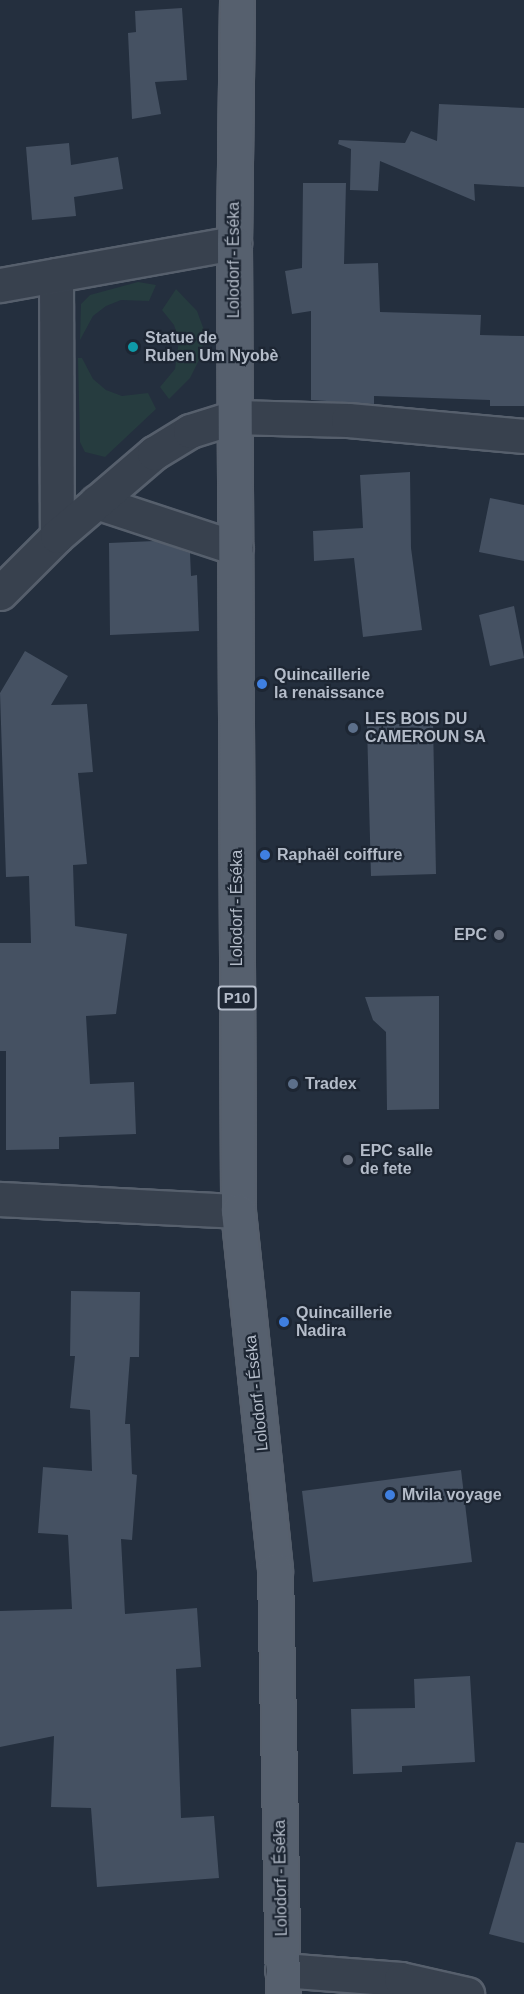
<!DOCTYPE html>
<html>
<head>
<meta charset="utf-8">
<style>
	body { margin:0 }
	#map { position:relative; width:524px; height:1994px; overflow:hidden; background:#242f3e; font-family:Arial,sans-serif }
	div>[style] { position:absolute }
	[style*='--x'] { left:calc(var(--x)*1px); top:calc(var(--y)*1px); width:calc(var(--w)*1px); rotate:calc(var(--a)*1deg) }
	.green>* { inset:0; background:#263c3f }
	.building>* { inset:0; background:#455162 }
	.roads { filter:drop-shadow(2px 0 #565f6c) drop-shadow(-2px 0 #565f6c) drop-shadow(0 2px #565f6c) drop-shadow(0 -2px #565f6c) }
	.street>* { height:33px; margin:-16.5px; padding:0 16.5px; transform-origin:16.5px; border-radius:16.5px; background:#38414e }
	.primary>* { height:33px; margin:-16.5px; padding:0 16.5px; transform-origin:16.5px; border-radius:16.5px; background:#56606e }
	.dots>* { width:16px; height:16px; translate:-50% -50%; box-sizing:border-box; border:3px solid #1d2633; border-radius:50% }
	span { translate:-50% -50%; white-space:nowrap; text-align:center; line-height:1.15; -webkit-text-stroke:4.5px #1d2633; paint-order:stroke }
	.shield-label span { padding:2px 4px; background:#1d2633; border:2px solid; border-radius:4px; -webkit-text-stroke-width:0 }
	.shield-label { font-size:15px; color:#b4bcc9; font-weight:700 }
	.street-label { font-size:16px; color:#b4bcc9 }
	.poi-label { font-size:16px; color:#b4bcc9; font-weight:700 }
	.left { translate:0 -50%; text-align:left }
	.right { translate:-100% -50%; text-align:right }
</style>
</head>
<body>
<div id="map">
	<div class="green">
		<i style="clip-path:polygon(138px 282px,156px 285px,149px 301px,121px 300px,106px 306px,93px 316px,80px 340px,81px 304px,90px 295px)"></i>
		<i style="clip-path:polygon(176px 289px,197px 311px,204px 330px,202px 354px,190px 378px,169px 399px,160px 387px,175px 369px,179px 340px,174px 325px,162px 310px)"></i>
		<i style="clip-path:polygon(78px 358px,82px 358px,93px 379px,106px 390px,122px 396px,148px 393px,156px 409px,105px 457px,85px 452px,80px 442px)"></i>
	</div>
	<div class="building">
		<i style="clip-path:polygon(182px 8px,187px 80px,155px 82px,161px 114px,132px 119px,128px 33px,136px 32px,135px 11px)"></i>
		<i style="clip-path:polygon(439px 104px,524px 108px,524px 187px,474px 184px,475px 201px,380px 161px,378px 191px,350px 190px,351px 149px,338px 144px,339px 140px,405px 143px,411px 131px,437px 141px)"></i>
		<i style="clip-path:polygon(69px 143px,71px 165px,118px 157px,123px 189px,74px 197px,76px 216px,32px 220px,26px 147px)"></i>
		<i style="clip-path:polygon(303px 183px,346px 183px,344px 264px,378px 263px,380px 312px,481px 315px,480px 335px,524px 336px,524px 406px,490px 406px,490px 400px,374px 396px,374px 404px,311px 400px,311px 311px,292px 314px,285px 271px,302px 268px)"></i>
		<i style="clip-path:polygon(410px 472px,411px 548px,422px 630px,363px 637px,354px 558px,314px 561px,313px 531px,363px 528px,360px 475px)"></i>
		<i style="clip-path:polygon(490px 498px,524px 505px,524px 561px,479px 552px)"></i>
		<i style="clip-path:polygon(155px 541px,190px 553px,191px 576px,197px 575px,199px 631px,110px 635px,109px 543px)"></i>
		<i style="clip-path:polygon(514px 606px,524px 658px,490px 666px,479px 615px)"></i>
		<i style="clip-path:polygon(25px 651px,68px 676px,51px 705px,87px 704px,93px 772px,78px 773px,87px 864px,73px 865px,75px 926px,127px 934px,116px 1014px,86px 1016px,90px 1084px,134px 1082px,136px 1134px,59px 1137px,59px 1149px,6px 1150px,6px 1051px,0 1051px,0 943px,31px 943px,29px 876px,6px 877px,0 693px)"></i>
		<i style="clip-path:polygon(433px 723px,436px 874px,371px 876px,367px 725px)"></i>
		<i style="clip-path:polygon(439px 996px,439px 1109px,387px 1110px,386px 1032px,373px 1020px,365px 997px)"></i>
		<i style="clip-path:polygon(71px 1291px,140px 1292px,139px 1357px,130px 1357px,125px 1424px,130px 1424px,132px 1474px,137px 1475px,132px 1540px,121px 1539px,125px 1614px,197px 1608px,201px 1667px,176px 1669px,181px 1818px,214px 1816px,219px 1878px,97px 1887px,91px 1808px,51px 1807px,54px 1736px,0 1747px,0 1611px,72px 1609px,68px 1535px,38px 1533px,43px 1467px,92px 1471px,90px 1410px,70px 1408px,75px 1356px,70px 1356px)"></i>
		<i style="clip-path:polygon(461px 1470px,472px 1562px,313px 1582px,302px 1491px)"></i>
		<i style="clip-path:polygon(470px 1676px,475px 1762px,402px 1766px,402px 1772px,353px 1774px,351px 1709px,415px 1708px,414px 1679px)"></i>
		<i style="clip-path:polygon(516px 1842px,524px 1843px,524px 1943px,489px 1934px)"></i>
	</div>
	<div class="roads">
		<div class="street">
			<i style="--x:56;--y:275;--w:261;--a:89.8"></i>
			<i style="--x:0;--y:285;--w:238;--a:-10.2"></i>
			<i style="--x:96;--y:502;--w:147;--a:18.2"></i>
			<i style="--x:0;--y:593;--w:81;--a:-45"></i>
			<i style="--x:57;--y:536;--w:128;--a:-40.6"></i>
			<i style="--x:154;--y:453;--w:42;--a:-31.4"></i>
			<i style="--x:190;--y:431;--w:47;--a:-17.3"></i>
			<i style="--x:235;--y:417;--w:113;--a:1.5"></i>
			<i style="--x:348;--y:420;--w:177;--a:5.2"></i>
			<i style="--x:0;--y:1199;--w:238;--a:2.9"></i>
			<i style="--x:282;--y:1970;--w:119;--a:4.3"></i>
			<i style="--x:401;--y:1979;--w:68;--a:12.8"></i>
		</div>
		<div class="primary">
			<i style="--x:237;--y:0;--w:243;--a:90.7"></i>
			<i style="--x:234;--y:243;--w:968;--a:89.76"></i>
			<i style="--x:238;--y:1211;--w:361;--a:84.1"></i>
			<i style="--x:275;--y:1570;--w:424;--a:88.9"></i>
		</div>
	</div>
	<div class="dots">
		<i style="left:133px;top:347px;background:#0f9aa8"></i>
		<i style="left:262px;top:684px;background:#3f7fe0"></i>
		<i style="left:353px;top:728px;background:#5c6f8a"></i>
		<i style="left:265px;top:855px;background:#3f7fe0"></i>
		<i style="left:499px;top:935px;background:#6b7280"></i>
		<i style="left:293px;top:1084px;background:#5c6f8a"></i>
		<i style="left:348px;top:1160px;background:#6b7280"></i>
		<i style="left:284px;top:1322px;background:#3f7fe0"></i>
		<i style="left:390px;top:1495px;background:#3f7fe0"></i>
	</div>
	<div class="shield-label">
		<span style="left:237px;top:998px">P10</span>
	</div>
	<div class="street-label">
		<span style="left:234px;top:260px;rotate:-90deg">Lolodorf - Éséka</span>
		<span style="left:237px;top:908px;rotate:-90deg">Lolodorf - Éséka</span>
		<span style="left:257px;top:1393px;rotate:-96deg">Lolodorf - Éséka</span>
		<span style="left:281px;top:1878px;rotate:-91deg">Lolodorf - Éséka</span>
	</div>
	<div class="poi-label">
		<span class="left" style="left:145px;top:347px">Statue de<br>Ruben Um Nyobè</span>
		<span class="left" style="left:274px;top:684px">Quincaillerie<br>la renaissance</span>
		<span class="left" style="left:365px;top:728px">LES BOIS DU<br>CAMEROUN SA</span>
		<span class="left" style="left:277px;top:855px">Raphaël coiffure</span>
		<span class="right" style="left:487px;top:935px">EPC</span>
		<span class="left" style="left:305px;top:1084px">Tradex</span>
		<span class="left" style="left:360px;top:1160px">EPC salle<br>de fete</span>
		<span class="left" style="left:296px;top:1322px">Quincaillerie<br>Nadira</span>
		<span class="left" style="left:402px;top:1495px">Mvila voyage</span>
	</div>
</div>
</body>
</html>
